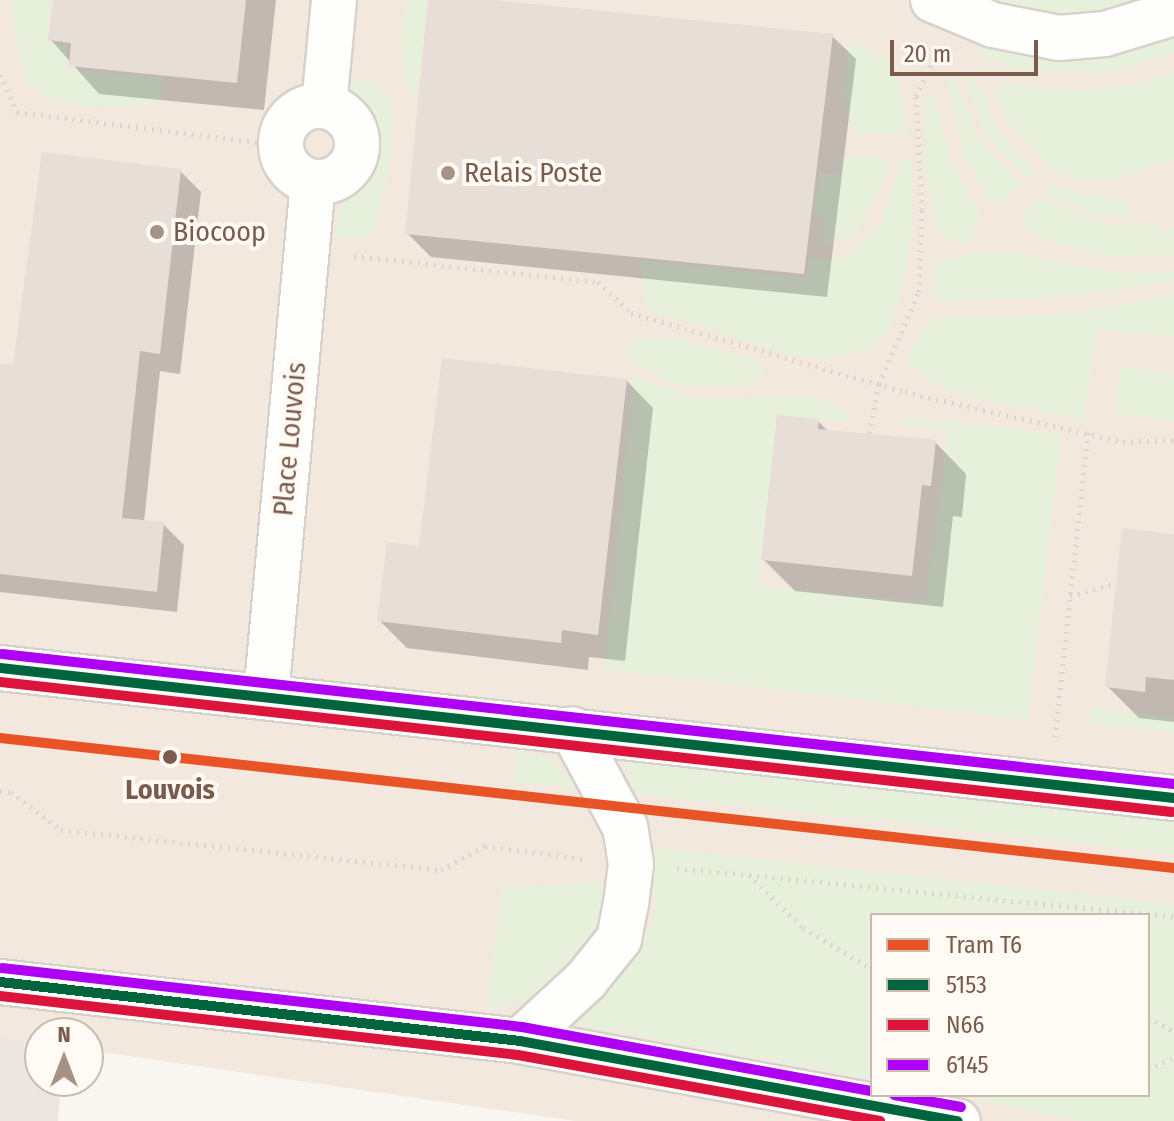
<!DOCTYPE html>
<html>
<head>
<meta charset="utf-8">
<style>
	body { margin:0 }
	#map { position:relative; width:1174px; height:1121px; overflow:hidden; background:#f9f5f0; font-family:"Fira Sans Condensed",sans-serif }
	div>[style] { position:absolute }
	[style*='--x'] { left:calc(var(--x)*1px); top:calc(var(--y)*1px); width:calc(var(--w)*1px); rotate:calc(var(--a)*1deg) }
	.residential>* { inset:0; background:#f2e8de }
	.industrial>* { inset:0; background:#ede5e0 }
	.green>* { inset:0; background:#e7f0db }
	.shadow>* { inset:0; background:#0003 }
	.building>* { inset:0; background:#e6ded7 }
	.path>* { height:5px; margin-top:-2.5px; transform-origin:0; background:repeating-linear-gradient(90deg,#dcd5d0 0 2px,transparent 0 8px) }
	.roads { filter:drop-shadow(2px 0 #d7d1cb) drop-shadow(-2px 0 #d7d1cb) drop-shadow(0 2px #d7d1cb) drop-shadow(0 -2px #d7d1cb) }
	.minor>* { height:44px; margin:-22px; padding:0 22px; transform-origin:22px; border-radius:22px; background:#fefefd }
	.minor>.ring { margin:-22px; padding:0; box-sizing:content-box; background:none; border:44px solid #fefefd; border-radius:50% }
	.secondary>* { height:44px; margin:-22px; padding:0 22px; transform-origin:22px; border-radius:22px; background:#fefefd }
	.bus-1>* { height:10px; margin:-5px; padding:0 5px; transform-origin:5px; border-radius:5px; background:#00643c }
	.bus-2>* { height:10px; margin:-5px; padding:0 5px; transform-origin:5px; border-radius:5px; background:#dc143c }
	.bus-3>* { height:10px; margin:-5px; padding:0 5px; transform-origin:5px; border-radius:5px; background:#af00f5 }
	.tram-1>* { height:10px; margin:-5px; padding:0 5px; transform-origin:5px; border-radius:5px; background:#e85426 }
	.dots>* { width:22px; height:22px; translate:-50% -50%; box-sizing:border-box; border:4px solid #fffaf3; border-radius:50% }
	span { translate:-50% -50%; white-space:nowrap; text-align:center; line-height:1.15; -webkit-text-stroke:8px #fffaf3; paint-order:stroke }
	.poi-label { font-size:28px; color:#7a5c4d }
	.left { translate:0 -50%; text-align:left }
	.street-label { font-size:28px; color:#7a5c4d }
	.stop-label { font-size:28px; color:#7a5c4d; font-weight:700 }
	.legend { position:absolute; left:870px; top:913px; width:280px; height:184px; box-sizing:border-box; background:#fffaf3; border:2px solid #cabbb1; margin:0; padding:10px 14px; list-style:none; font-size:24px; color:#7a5c4d }
	.legend li { display:flex; align-items:center; gap:16px; height:40px }
	.legend b { width:40px; border:2px solid #cabbb1 }
	.north { position:absolute; left:24px; top:1017px; width:80px; height:80px; box-sizing:border-box; background:#fffaf3; border:2px solid #cabbb1; border-radius:50%; rotate:0deg; font-size:22px; font-weight:700; line-height:32px; text-align:center; color:#7a5c4d }
	.north::after { content:''; display:block; margin:auto; width:28px; height:36px; background:#a69286; clip-path:polygon(50% 0,100% 100%,50% 72%,0 100%) }
	.scale { position:absolute; left:890px; top:40px; width:148px; height:36px; box-sizing:border-box; border:4px solid #7a5c4d; border-top:0; padding-left:10px; font-size:24px; line-height:28px; white-space:nowrap; color:#7a5c4d; -webkit-text-stroke:6px #fffaf3; paint-order:stroke }
</style>
</head>
<body>
<div id="map">
	<div class="residential">
		<i style="clip-path:polygon(evenodd,0 0,1174px 0,1174px 1121px,576px 1121px,88px 1050px,88px 1033px,40px 1033px,40px 1043px,0 1037px,0 0,872px 915px,1148px 915px,1148px 1095px,872px 1095px,872px 915px)"></i>
	</div>
	<div class="industrial">
		<i style="clip-path:polygon(0 1037px,40px 1043px,40px 1081px,61px 1081px,58px 1121px,0 1121px)"></i>
	</div>
	<div class="green">
		<i style="clip-path:polygon(10px 0,51px 0,46px 41px,67px 45px,67px 69px,162px 78px,161px 99px,153px 105px,110px 107px,80px 106px,40px 93px,25px 81px)"></i>
		<i style="clip-path:polygon(408px 0,428px 0,416px 101px,404px 74px,401px 35px)"></i>
		<i style="clip-path:polygon(991px 0,1155px 0,1081px 17px,1042px 16px)"></i>
		<i style="clip-path:polygon(1174px 36px,1174px 53px,1100px 74px,1021px 70px,981px 55px,981px 43px,1037px 58px,1105px 57px)"></i>
		<i style="clip-path:polygon(849px 43px,887px 59px,896px 73px,908px 134px,854px 132px,843px 95px)"></i>
		<i style="clip-path:polygon(953px 71px,977px 137px,1021px 184px,1002px 203px,991px 202px,963px 154px,949px 84px)"></i>
		<i style="clip-path:polygon(1174px 71px,1174px 159px,1111px 180px,1076px 179px,1051px 169px,1011px 126px,996px 98px,996px 87px,1004px 83px,1076px 91px,1138px 84px)"></i>
		<i style="clip-path:polygon(965px 75px,973px 75px,1003px 138px,1035px 171px,1027px 179px,985px 134px)"></i>
		<i style="clip-path:polygon(352px 81px,371px 81px,388px 92px,394px 116px,391px 161px,373px 236px,334px 238px,340px 206px,373px 169px,376px 145px,354px 102px)"></i>
		<i style="clip-path:polygon(932px 88px,952px 164px,979px 212px,973px 238px,962px 243px,939px 235px,927px 179px,924px 107px)"></i>
		<i style="clip-path:polygon(842px 156px,887px 158px,886px 177px,855px 235px,824px 247px,820px 245px,823px 217px,814px 216px,819px 174px,837px 175px)"></i>
		<i style="clip-path:polygon(912px 159px,913px 227px,901px 292px,888px 331px,875px 347px,828px 359px,789px 355px,652px 311px,646px 304px,640px 260px,806px 278px,809px 258px,841px 258px,855px 252px,882px 220px,901px 160px)"></i>
		<i style="clip-path:polygon(1054px 184px,1083px 195px,1110px 196px,1111px 201px,1129px 199px,1132px 217px,1098px 215px,1063px 203px,1045px 194px)"></i>
		<i style="clip-path:polygon(1039px 198px,1109px 225px,1159px 225px,1160px 233px,1174px 228px,1174px 255px,1102px 256px,1048px 241px,1022px 226px,1021px 218px)"></i>
		<i style="clip-path:polygon(976px 252px,1013px 252px,1102px 271px,1174px 272px,1174px 281px,1062px 297px,934px 301px,935px 264px)"></i>
		<i style="clip-path:polygon(1174px 294px,1174px 336px,1096px 330px,1084px 419px,974px 398px,939px 387px,908px 364px,908px 354px,934px 318px,1067px 314px)"></i>
		<i style="clip-path:polygon(674px 338px,752px 358px,763px 366px,762px 375px,745px 386px,683px 386px,663px 380px,632px 361px,627px 346px,638px 339px)"></i>
		<i style="clip-path:polygon(1120px 366px,1174px 374px,1174px 421px,1114px 413px)"></i>
		<i style="clip-path:polygon(633px 378px,701px 399px,811px 395px,846px 411px,853px 422px,777px 415px,760px 586px,925px 602px,948px 431px,902px 425px,904px 417px,1061px 434px,1028px 720px,604px 669px)"></i>
		<i style="clip-path:polygon(1092px 708px,1174px 717px,1174px 733px,1091px 724px)"></i>
		<i style="clip-path:polygon(517px 748px,547px 758px,585px 789px,514px 782px)"></i>
		<i style="clip-path:polygon(629px 761px,1174px 821px,1174px 854px,637px 794px,624px 766px)"></i>
		<i style="clip-path:polygon(650px 847px,1174px 904px,1174px 1121px,1081px 1121px,956px 1095px,1148px 1095px,1148px 915px,872px 915px,872px 1079px,571px 1023px,629px 969px,655px 912px)"></i>
		<i style="clip-path:polygon(612px 882px,601px 929px,587px 953px,536px 999px,487px 1010px,502px 887px)"></i>
	</div>
	<div class="shadow">
		<i style="clip-path:polygon(55px 0,276px 0,264px 110px,99px 94px,50px 39px)"></i>
		<i style="clip-path:polygon(430px 0,832px 36px,856px 59px,827px 297px,431px 257px,407px 233px)"></i>
		<i style="clip-path:polygon(180px 171px,201px 192px,180px 374px,160px 371px,144px 522px,163px 524px,184px 545px,177px 612px,0 592px,0 365px,15px 368px)"></i>
		<i style="clip-path:polygon(626px 380px,653px 408px,625px 661px,589px 657px,588px 670px,407px 648px,379px 620px,421px 548px)"></i>
		<i style="clip-path:polygon(818px 421px,829px 432px,935px 442px,966px 474px,962px 517px,953px 516px,943px 607px,795px 591px,763px 559px)"></i>
		<i style="clip-path:polygon(1174px 536px,1174px 722px,1139px 718px,1107px 686px)"></i>
	</div>
	<div class="building">
		<i style="clip-path:polygon(53px 0,246px 0,237px 83px,69px 66px,71px 43px,48px 40px)"></i>
		<i style="clip-path:polygon(428px 0,494px 0,833px 34px,804px 274px,405px 234px)"></i>
		<i style="clip-path:polygon(42px 152px,181px 169px,160px 354px,140px 351px,122px 518px,164px 522px,157px 592px,0 574px,0 363px,13px 365px)"></i>
		<i style="clip-path:polygon(442px 358px,627px 379px,598px 635px,562px 630px,561px 643px,377px 621px,387px 542px,419px 546px)"></i>
		<i style="clip-path:polygon(777px 415px,819px 419px,818px 429px,936px 440px,931px 486px,922px 485px,912px 576px,761px 560px)"></i>
		<i style="clip-path:polygon(1122px 528px,1174px 534px,1174px 680px,1146px 677px,1145px 692px,1105px 687px)"></i>
	</div>
	<div class="path">
		<i style="--x:0;--y:75;--w:41;--a:65.3"></i>
		<i style="--x:17;--y:112;--w:265;--a:7.2"></i>
		<i style="--x:354;--y:256;--w:245;--a:6.1"></i>
		<i style="--x:598;--y:282;--w:45;--a:43.2"></i>
		<i style="--x:631;--y:313;--w:285;--a:16.1"></i>
		<i style="--x:905;--y:392;--w:224;--a:12.9"></i>
		<i style="--x:1123;--y:442;--w:51;--a:-2.2"></i>
		<i style="--x:869;--y:433;--w:50;--a:-78.5"></i>
		<i style="--x:879;--y:384;--w:100;--a:-66.5"></i>
		<i style="--x:919;--y:292;--w:82;--a:-87.9"></i>
		<i style="--x:922;--y:210;--w:114;--a:-93"></i>
		<i style="--x:916;--y:96;--w:48;--a:-64"></i>
		<i style="--x:1070;--y:596;--w:48;--a:-15.8"></i>
		<i style="--x:1055;--y:737;--w:307;--a:-83.8"></i>
		<i style="--x:0;--y:791;--w:11;--a:5"></i>
		<i style="--x:11;--y:792;--w:63;--a:37.2"></i>
		<i style="--x:61;--y:830;--w:382;--a:6"></i>
		<i style="--x:441;--y:870;--w:50;--a:-28.6"></i>
		<i style="--x:485;--y:846;--w:100;--a:7.5"></i>
		<i style="--x:677;--y:868;--w:499;--a:5.6"></i>
		<i style="--x:749;--y:875;--w:76;--a:44.5"></i>
		<i style="--x:803;--y:928;--w:80;--a:30.7"></i>
		<i style="--x:1148;--y:1018;--w:29;--a:27"></i>
		<i style="--x:1148;--y:1069;--w:28;--a:-23"></i>
	</div>
	<div class="roads">
		<div class="minor">
			<i style="--x:933;--y:0;--w:65;--a:22.6"></i>
			<i style="--x:993;--y:25;--w:67;--a:11.1"></i>
			<i style="--x:1059;--y:38;--w:46;--a:-5"></i>
			<i style="--x:1105;--y:34;--w:72;--a:-16.9"></i>
			<i class="ring" style="left:281px;top:106px;width:32px;height:32px"></i>
			<i style="--x:324;--y:106;--w:106;--a:-84.6"></i>
			<i style="--x:266;--y:696;--w:516;--a:-84.78"></i>
		</div>
		<div class="secondary">
			<i style="--x:0;--y:668;--w:1181;--a:6.32"></i>
			<i style="--x:0;--y:982;--w:523;--a:6.47"></i>
			<i style="--x:520;--y:1041;--w:445;--a:10.4"></i>
			<i style="--x:520;--y:1041;--w:90;--a:-42.7"></i>
			<i style="--x:586;--y:980;--w:53;--a:-51.2"></i>
			<i style="--x:619;--y:939;--w:36;--a:-79"></i>
			<i style="--x:626;--y:904;--w:40;--a:-82.9"></i>
			<i style="--x:631;--y:864;--w:37;--a:-99"></i>
			<i style="--x:625;--y:827;--w:111;--a:-118.4"></i>
		</div>
	</div>
	<div class="bus-1">
		<i style="--x:0;--y:668;--w:1181;--a:6.32"></i>
		<i style="--x:0;--y:982;--w:523;--a:6.47"></i>
		<i style="--x:520;--y:1041;--w:445;--a:10.4"></i>
	</div>
	<div class="bus-2">
		<i style="--x:0;--y:682;--w:1179;--a:6.33"></i>
		<i style="--x:0;--y:996;--w:521;--a:6.5"></i>
		<i style="--x:518;--y:1055;--w:368;--a:10.3"></i>
	</div>
	<div class="bus-3">
		<i style="--x:2;--y:654;--w:1179;--a:6.33"></i>
		<i style="--x:2;--y:968;--w:523;--a:6.47"></i>
		<i style="--x:522;--y:1027;--w:356;--a:10.4"></i>
		<i style="--x:894;--y:1095;--w:68;--a:10.2"></i>
	</div>
	<div class="tram-1">
		<i style="--x:0;--y:738;--w:1181;--a:6.32"></i>
	</div>
	<div class="dots">
		<i style="left:448px;top:173px;background:#a69286"></i>
		<i style="left:157px;top:232px;background:#a69286"></i>
		<i style="left:170px;top:757px;background:#7a5c4d"></i>
	</div>
	<div class="poi-label">
		<span class="left" style="left:464px;top:173px">Relais Poste</span>
		<span class="left" style="left:173px;top:232px">Biocoop</span>
	</div>
	<div class="street-label">
		<span style="left:290px;top:439px;rotate:-85deg">Place Louvois</span>
	</div>
	<div class="stop-label">
		<span style="left:170px;top:790px">Louvois</span>
	</div>
	<ul class="legend">
	<li><b style="height:10px;background:#e85426"></b>Tram T6</li>
	<li><b style="height:10px;background:#00643c"></b>5153</li>
	<li><b style="height:10px;background:#dc143c"></b>N66</li>
	<li><b style="height:10px;background:#af00f5"></b>6145</li>
	</ul>
	<div class="north">N</div>
	<div class="scale">20 m</div>
</div>
</body>
</html>
